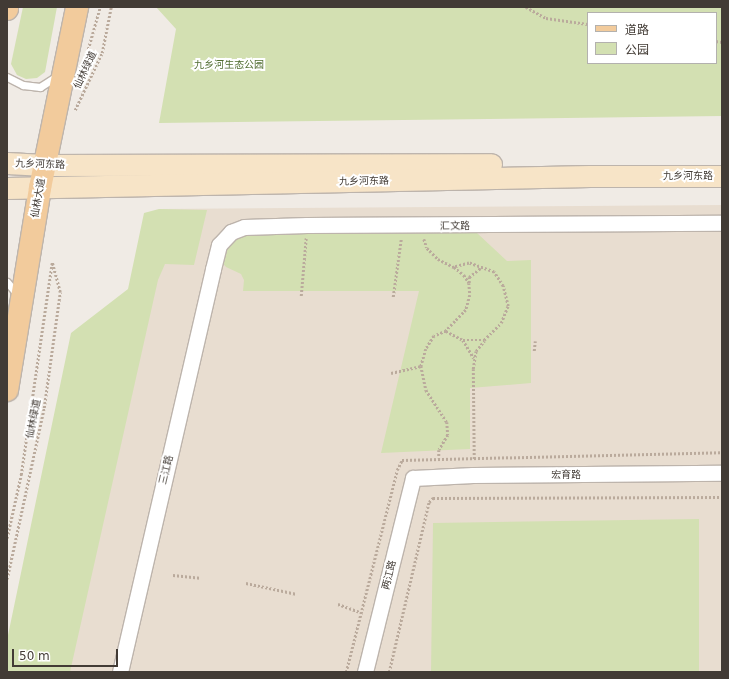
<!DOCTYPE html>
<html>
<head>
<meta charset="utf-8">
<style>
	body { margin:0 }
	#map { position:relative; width:729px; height:679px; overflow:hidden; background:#f0ebe5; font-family:"DejaVu Sans","Noto Sans SC",sans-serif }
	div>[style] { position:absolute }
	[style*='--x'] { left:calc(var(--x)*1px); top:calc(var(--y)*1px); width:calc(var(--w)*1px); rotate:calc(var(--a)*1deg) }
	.education>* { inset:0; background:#e8ddd0 }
	.green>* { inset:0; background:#d3e0b2 }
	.path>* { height:2.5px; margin-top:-1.25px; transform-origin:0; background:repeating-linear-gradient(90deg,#baaa9c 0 2px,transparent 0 4px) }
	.roads { filter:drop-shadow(1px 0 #bdb4ac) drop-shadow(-1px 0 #bdb4ac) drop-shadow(0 1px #bdb4ac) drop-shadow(0 -1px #bdb4ac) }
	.lane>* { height:7px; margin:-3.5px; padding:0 3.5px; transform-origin:3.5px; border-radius:3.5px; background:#fff }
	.street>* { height:15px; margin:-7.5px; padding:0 7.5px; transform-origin:7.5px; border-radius:7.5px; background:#fff }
	.secondary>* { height:21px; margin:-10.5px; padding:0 10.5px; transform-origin:10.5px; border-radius:10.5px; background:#f7e4c7 }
	.primary>* { height:22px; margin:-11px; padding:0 11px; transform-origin:11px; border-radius:11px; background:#f2cb9c }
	span { translate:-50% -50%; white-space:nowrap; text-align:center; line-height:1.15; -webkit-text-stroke:4px #fff; paint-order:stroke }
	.park-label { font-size:10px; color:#506c30 }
	.street-label { font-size:10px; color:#423b35 }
	.frame { position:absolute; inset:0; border:8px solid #423b35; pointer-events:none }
	.legend { position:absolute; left:587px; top:12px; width:130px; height:52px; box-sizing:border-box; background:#fff; border:1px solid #b3b1ae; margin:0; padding:5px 7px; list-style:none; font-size:12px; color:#423b35 }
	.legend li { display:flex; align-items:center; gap:8px; height:20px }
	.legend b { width:20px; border:1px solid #b3b1ae }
	.scale { position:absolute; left:12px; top:649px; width:106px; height:18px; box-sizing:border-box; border:2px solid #423b35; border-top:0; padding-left:5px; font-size:12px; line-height:14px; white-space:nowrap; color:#423b35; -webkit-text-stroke:3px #fff; paint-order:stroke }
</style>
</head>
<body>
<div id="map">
	<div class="education">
		<i style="clip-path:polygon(722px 205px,722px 672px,57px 672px,159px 209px)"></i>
	</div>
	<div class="green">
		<i style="clip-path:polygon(23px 7px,57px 7px,45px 72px,37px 78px,26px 79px,17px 75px,11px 64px)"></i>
		<i style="clip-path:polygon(evenodd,156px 7px,722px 7px,722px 116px,159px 123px,176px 29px,156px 7px,588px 13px,716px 13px,716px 63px,588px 63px,588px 13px)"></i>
		<i style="clip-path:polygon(159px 209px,207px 210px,194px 265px,165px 264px,158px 280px,70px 672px,7px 672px,7px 640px,71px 333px,128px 289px,144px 213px)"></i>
		<i style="clip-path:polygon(252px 233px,477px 233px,507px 261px,531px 260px,531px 383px,470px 388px,470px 449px,381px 453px,419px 291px,243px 291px,244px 280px,241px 274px,226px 267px,222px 262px,222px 257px,238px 235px)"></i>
		<i style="clip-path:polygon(699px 519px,699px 672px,431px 672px,433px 523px)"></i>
	</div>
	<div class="path">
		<i style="--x:526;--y:7;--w:23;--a:29"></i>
		<i style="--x:546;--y:18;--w:42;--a:8.1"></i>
		<i style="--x:716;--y:41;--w:6;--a:9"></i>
		<i style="--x:87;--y:53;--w:48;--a:-74.2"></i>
		<i style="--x:75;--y:110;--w:63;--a:-64.7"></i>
		<i style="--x:102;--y:53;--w:47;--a:-78.9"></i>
		<i style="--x:424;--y:239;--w:9;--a:72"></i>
		<i style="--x:427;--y:248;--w:16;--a:45"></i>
		<i style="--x:438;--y:259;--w:18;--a:27"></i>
		<i style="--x:454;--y:267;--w:13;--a:39"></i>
		<i style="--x:464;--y:275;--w:9;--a:58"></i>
		<i style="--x:469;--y:283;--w:12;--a:85"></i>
		<i style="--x:470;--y:295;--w:16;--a:105"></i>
		<i style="--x:466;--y:310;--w:29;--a:134"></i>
		<i style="--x:446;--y:331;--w:13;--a:157"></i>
		<i style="--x:434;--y:336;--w:15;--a:122"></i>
		<i style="--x:426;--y:349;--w:18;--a:106"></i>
		<i style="--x:421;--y:366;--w:25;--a:78"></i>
		<i style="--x:426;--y:390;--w:38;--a:57"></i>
		<i style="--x:447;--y:422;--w:13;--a:86"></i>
		<i style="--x:448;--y:435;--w:17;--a:121"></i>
		<i style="--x:439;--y:450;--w:8;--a:90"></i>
		<i style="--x:469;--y:283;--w:6;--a:-90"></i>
		<i style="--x:469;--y:277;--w:16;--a:-38"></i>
		<i style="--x:301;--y:296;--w:58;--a:-85.1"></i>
		<i style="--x:393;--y:297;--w:59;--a:-82.1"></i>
		<i style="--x:446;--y:331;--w:19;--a:28"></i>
		<i style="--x:463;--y:340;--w:21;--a:0"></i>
		<i style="--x:484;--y:340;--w:24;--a:-45"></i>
		<i style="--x:501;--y:323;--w:18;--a:-68"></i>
		<i style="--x:508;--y:306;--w:21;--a:-104"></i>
		<i style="--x:503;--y:286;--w:17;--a:-123"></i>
		<i style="--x:494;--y:272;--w:27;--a:-160"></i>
		<i style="--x:469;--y:263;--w:16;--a:165"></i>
		<i style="--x:463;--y:340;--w:21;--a:59"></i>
		<i style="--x:534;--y:351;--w:10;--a:-84"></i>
		<i style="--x:391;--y:373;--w:31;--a:-13"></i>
		<i style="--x:474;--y:459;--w:90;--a:-90.6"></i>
		<i style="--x:473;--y:369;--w:18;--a:-81"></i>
		<i style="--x:476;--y:351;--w:13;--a:-51"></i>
		<i style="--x:7;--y:538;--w:65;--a:-77.5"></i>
		<i style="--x:21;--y:475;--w:214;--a:-81.7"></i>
		<i style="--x:173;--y:575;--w:27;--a:6"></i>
		<i style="--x:7;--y:579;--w:175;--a:-77.8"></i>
		<i style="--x:44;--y:408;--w:117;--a:-82.1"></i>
		<i style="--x:60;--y:292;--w:31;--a:-105"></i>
		<i style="--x:246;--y:583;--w:52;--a:12.2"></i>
		<i style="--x:338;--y:604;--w:23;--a:20"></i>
		<i style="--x:346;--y:672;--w:208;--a:-75.8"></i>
		<i style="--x:397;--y:470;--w:11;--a:-63"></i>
		<i style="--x:402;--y:460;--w:320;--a:-1.4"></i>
		<i style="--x:389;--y:672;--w:175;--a:-76.8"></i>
		<i style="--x:429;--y:502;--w:6;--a:-45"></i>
		<i style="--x:433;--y:498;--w:289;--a:-0.2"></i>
	</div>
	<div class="roads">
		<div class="lane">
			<i style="--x:7;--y:77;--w:18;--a:27"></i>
			<i style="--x:23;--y:85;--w:17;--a:7"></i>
			<i style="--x:40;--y:87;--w:20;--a:-33"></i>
			<i style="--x:7;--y:282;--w:16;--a:50"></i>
		</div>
		<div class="street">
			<i style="--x:120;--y:672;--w:414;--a:-77"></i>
			<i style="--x:213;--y:269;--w:25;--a:-76"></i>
			<i style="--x:219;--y:245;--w:18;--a:-47"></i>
			<i style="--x:231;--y:232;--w:14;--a:-21"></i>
			<i style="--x:244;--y:227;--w:63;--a:-1.8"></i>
			<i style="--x:307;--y:225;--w:415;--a:-0.3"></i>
			<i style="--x:365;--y:672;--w:200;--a:-76.1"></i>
			<i style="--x:413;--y:478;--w:60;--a:-2.9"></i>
			<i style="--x:473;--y:475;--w:249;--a:-0.5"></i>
		</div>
		<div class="secondary">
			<i style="--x:7;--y:163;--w:37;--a:3"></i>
			<i style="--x:44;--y:165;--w:447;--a:-0.1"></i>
			<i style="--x:7;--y:188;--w:583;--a:-1.18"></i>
			<i style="--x:590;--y:176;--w:132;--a:0"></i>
		</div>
		<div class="primary">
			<i style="--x:7;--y:9;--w:2;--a:-90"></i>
			<i style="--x:7;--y:390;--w:205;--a:-80.7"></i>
			<i style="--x:40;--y:188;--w:185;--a:-78.4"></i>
		</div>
	</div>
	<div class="park-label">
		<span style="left:229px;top:65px">九乡河生态公园</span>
	</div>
	<div class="street-label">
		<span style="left:85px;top:70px;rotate:-65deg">仙林绿道</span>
		<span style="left:40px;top:164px;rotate:2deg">九乡河东路</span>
		<span style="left:688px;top:176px">九乡河东路</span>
		<span style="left:364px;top:181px;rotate:-1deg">九乡河东路</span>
		<span style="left:38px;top:198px;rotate:-80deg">仙林大道</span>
		<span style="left:455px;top:226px;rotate:-1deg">汇文路</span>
		<span style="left:33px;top:419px;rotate:-79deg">仙林绿道</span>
		<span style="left:166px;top:470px;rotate:-77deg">三江路</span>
		<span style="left:566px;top:475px">宏育路</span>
		<span style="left:389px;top:575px;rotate:-76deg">两江路</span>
	</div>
	<div class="frame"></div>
	<ul class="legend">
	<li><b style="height:5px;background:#f2cb9c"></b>道路</li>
	<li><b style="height:11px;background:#d3e0b2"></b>公园</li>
	</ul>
	<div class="scale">50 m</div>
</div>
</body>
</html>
